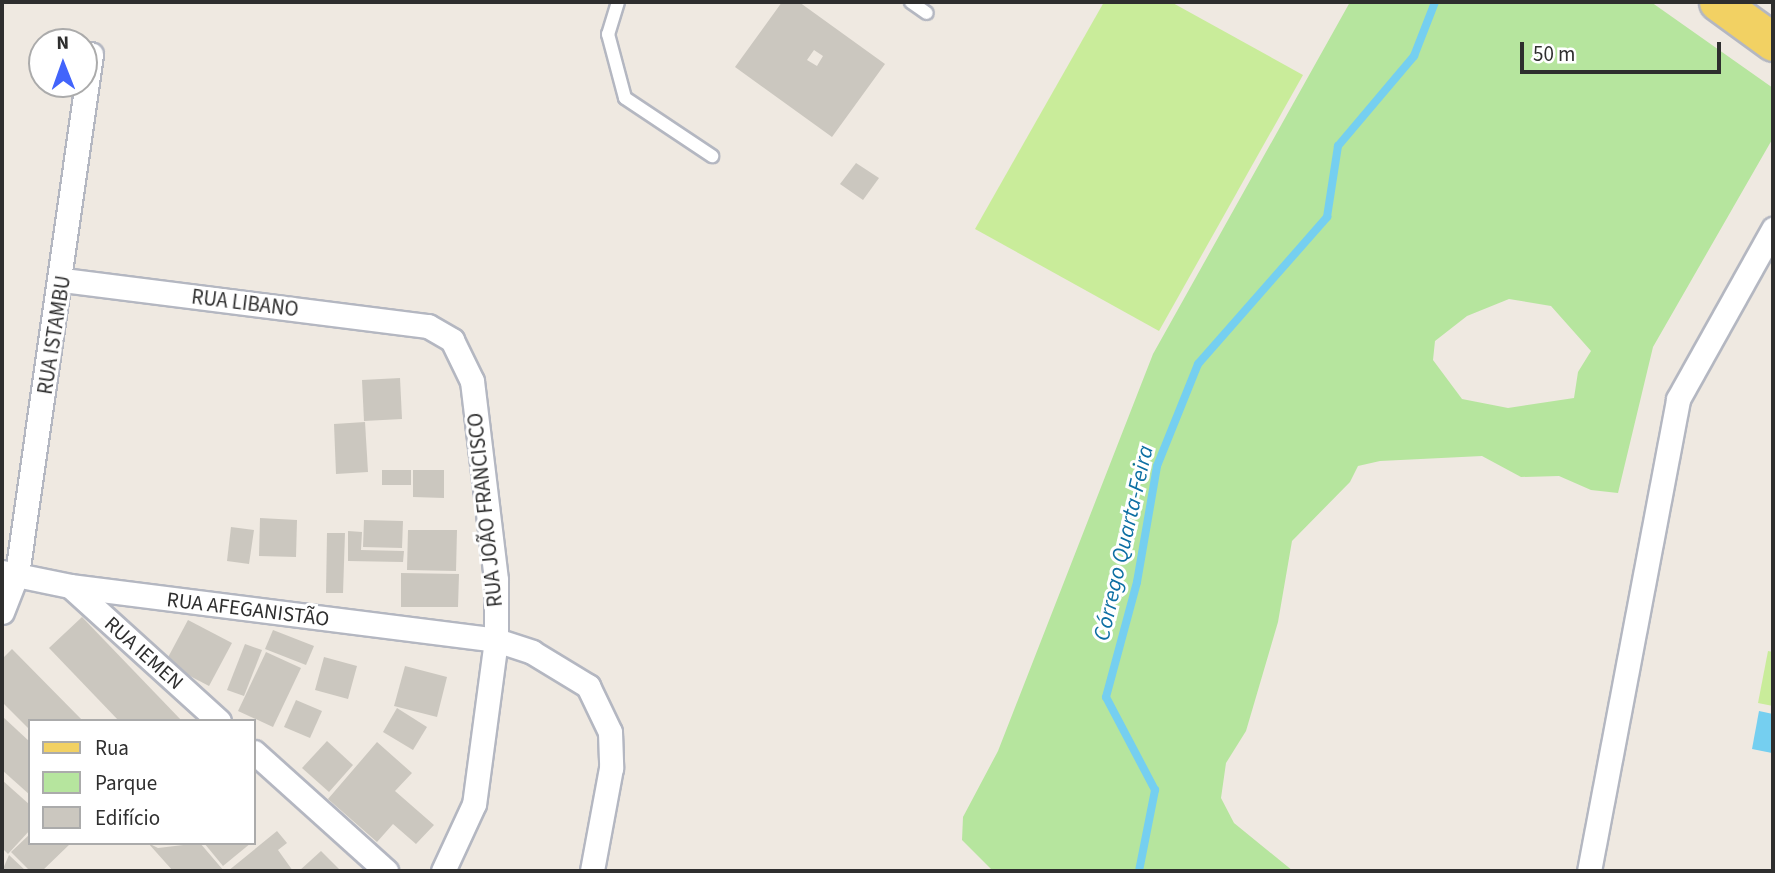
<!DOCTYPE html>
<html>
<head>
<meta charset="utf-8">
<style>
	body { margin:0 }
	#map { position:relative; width:1775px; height:873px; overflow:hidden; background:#efe9e1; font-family:"Source Sans 3",sans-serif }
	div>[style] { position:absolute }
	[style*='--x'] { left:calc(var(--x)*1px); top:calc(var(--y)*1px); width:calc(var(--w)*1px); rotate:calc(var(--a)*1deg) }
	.green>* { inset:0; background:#b6e59e }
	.pitch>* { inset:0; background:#c9ec9a }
	.water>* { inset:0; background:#75cff0 }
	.stream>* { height:8px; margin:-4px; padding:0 4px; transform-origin:4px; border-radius:4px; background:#75cff0 }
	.building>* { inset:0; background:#cbc7bf }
	.roads { filter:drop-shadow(2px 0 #b4b7c1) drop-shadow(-2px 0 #b4b7c1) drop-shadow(0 2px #b4b7c1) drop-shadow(0 -2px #b4b7c1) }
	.service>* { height:12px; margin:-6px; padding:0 6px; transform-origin:6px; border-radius:6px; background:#fff }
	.minor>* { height:23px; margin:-11.5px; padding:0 11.5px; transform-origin:11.5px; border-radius:11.5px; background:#fff }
	.primary>* { height:37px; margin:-18.5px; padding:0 18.5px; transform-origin:18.5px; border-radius:18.5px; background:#f2d163 }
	span { translate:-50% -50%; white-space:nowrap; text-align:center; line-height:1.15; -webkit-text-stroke:6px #fff; paint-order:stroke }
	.street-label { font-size:21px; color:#2e2e2e }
	.water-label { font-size:23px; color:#0d6fa3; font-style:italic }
	.frame { position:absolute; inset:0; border:4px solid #2e2e2e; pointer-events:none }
	.legend { position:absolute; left:28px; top:719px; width:228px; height:126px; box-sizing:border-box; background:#fff; border:2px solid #ababab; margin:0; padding:9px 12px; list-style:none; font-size:21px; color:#2e2e2e }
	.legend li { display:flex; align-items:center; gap:14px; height:35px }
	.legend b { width:35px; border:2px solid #ababab }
	.north { position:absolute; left:28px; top:28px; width:70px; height:70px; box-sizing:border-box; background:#fff; border:2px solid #ababab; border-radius:50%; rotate:359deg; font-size:19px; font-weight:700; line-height:28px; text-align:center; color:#2e2e2e }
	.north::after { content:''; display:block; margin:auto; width:24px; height:32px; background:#4264fb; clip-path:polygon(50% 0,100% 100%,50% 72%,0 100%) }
	.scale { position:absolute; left:1520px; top:42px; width:201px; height:32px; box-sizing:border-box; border:4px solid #2e2e2e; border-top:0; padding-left:9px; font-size:21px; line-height:24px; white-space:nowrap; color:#2e2e2e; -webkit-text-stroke:5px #fff; paint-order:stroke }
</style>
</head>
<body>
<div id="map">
	<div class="green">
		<i style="clip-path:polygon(evenodd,1350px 2px,1651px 2px,1773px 88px,1773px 138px,1653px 347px,1618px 493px,1591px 490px,1559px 476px,1521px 477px,1482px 456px,1380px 461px,1358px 466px,1350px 482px,1292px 541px,1278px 622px,1246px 731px,1226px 763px,1221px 798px,1234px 823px,1293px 871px,993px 871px,962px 840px,963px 817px,998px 751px,1153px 354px,1350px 2px,1509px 299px,1551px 306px,1591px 351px,1578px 372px,1574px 398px,1508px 408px,1462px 399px,1433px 360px,1435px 341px,1467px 316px,1509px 299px)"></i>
	</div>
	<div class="pitch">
		<i style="clip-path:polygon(1104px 2px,1171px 2px,1303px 75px,1159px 331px,975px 229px)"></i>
		<i style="clip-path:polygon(1768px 651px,1773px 652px,1773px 706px,1758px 703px)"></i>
	</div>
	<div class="water">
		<i style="clip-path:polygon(1759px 711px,1773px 714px,1772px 753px,1752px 749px)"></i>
	</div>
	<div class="stream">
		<i style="--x:1139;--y:871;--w:83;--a:-78.8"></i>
		<i style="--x:1155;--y:790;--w:105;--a:-117.8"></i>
		<i style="--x:1106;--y:697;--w:119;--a:-74.9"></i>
		<i style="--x:1137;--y:582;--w:118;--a:-80.2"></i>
		<i style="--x:1157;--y:466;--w:110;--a:-68.1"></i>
		<i style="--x:1198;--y:364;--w:196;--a:-48.7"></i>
		<i style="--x:1327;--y:217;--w:72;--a:-81.2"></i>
		<i style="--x:1338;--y:146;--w:118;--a:-49.8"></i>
		<i style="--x:1414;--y:56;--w:58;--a:-68.7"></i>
	</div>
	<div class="building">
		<i style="clip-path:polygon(evenodd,782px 2px,799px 2px,885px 64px,832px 137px,735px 67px,782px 2px,814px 50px,823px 56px,817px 66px,807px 60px,814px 50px)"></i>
		<i style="clip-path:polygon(856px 163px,879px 178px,863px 200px,840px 184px)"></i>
		<i style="clip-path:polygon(400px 378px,402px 419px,364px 421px,362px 380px)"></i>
		<i style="clip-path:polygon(365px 422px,368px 472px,336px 474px,334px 424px)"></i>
		<i style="clip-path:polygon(382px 470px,411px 470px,411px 485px,382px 485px)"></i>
		<i style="clip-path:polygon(413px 470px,444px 470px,444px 498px,413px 497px)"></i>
		<i style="clip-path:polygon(260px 518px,297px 520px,296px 557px,259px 556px)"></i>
		<i style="clip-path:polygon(364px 520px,403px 521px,402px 548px,363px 547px)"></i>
		<i style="clip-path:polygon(231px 527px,254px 530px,249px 564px,227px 561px)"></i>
		<i style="clip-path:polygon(408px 530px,457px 530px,456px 571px,407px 570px)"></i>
		<i style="clip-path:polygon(348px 531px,362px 532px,361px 550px,404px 551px,403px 562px,348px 561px)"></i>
		<i style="clip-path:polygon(327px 533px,345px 533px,343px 593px,326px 593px)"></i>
		<i style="clip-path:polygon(401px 573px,459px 574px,458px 607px,401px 607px)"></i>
		<i style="clip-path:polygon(82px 617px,182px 721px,119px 721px,49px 648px)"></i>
		<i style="clip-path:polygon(188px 620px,232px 643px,209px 686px,165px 663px)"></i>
		<i style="clip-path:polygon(273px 630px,314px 646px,306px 665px,265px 649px)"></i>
		<i style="clip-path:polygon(245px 644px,262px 650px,244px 696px,227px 690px)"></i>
		<i style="clip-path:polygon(12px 649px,83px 721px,30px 721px,30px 730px,2px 702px,2px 659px)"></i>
		<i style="clip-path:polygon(266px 652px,301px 668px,273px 727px,238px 711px)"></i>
		<i style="clip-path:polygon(324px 657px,357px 666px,348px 699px,315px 690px)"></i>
		<i style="clip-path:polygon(405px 666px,447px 677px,437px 717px,394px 706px)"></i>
		<i style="clip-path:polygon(296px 700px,322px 711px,310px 738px,284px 727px)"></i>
		<i style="clip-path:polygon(397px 708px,427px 727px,413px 750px,383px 732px)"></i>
		<i style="clip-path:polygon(2px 716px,30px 742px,30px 795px,2px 770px)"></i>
		<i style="clip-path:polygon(327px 741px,353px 765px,329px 792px,302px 768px)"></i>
		<i style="clip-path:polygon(377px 742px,412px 773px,395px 791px,434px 825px,416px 844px,393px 824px,377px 842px,328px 799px)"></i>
		<i style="clip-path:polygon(2px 780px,30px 805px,30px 830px,8px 854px,2px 848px)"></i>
		<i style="clip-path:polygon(277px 831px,287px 843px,278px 850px,293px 871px,228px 871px)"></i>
		<i style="clip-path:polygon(30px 834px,30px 843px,71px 843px,42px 871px,30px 871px,11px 852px)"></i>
		<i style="clip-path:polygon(148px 843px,158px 848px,200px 843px,224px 871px,173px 871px)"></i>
		<i style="clip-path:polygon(204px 843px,251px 843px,223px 866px)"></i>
		<i style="clip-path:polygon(321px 851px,341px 871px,299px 871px)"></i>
		<i style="clip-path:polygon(9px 855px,26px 871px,2px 871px)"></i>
	</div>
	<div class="roads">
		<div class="service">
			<i style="--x:618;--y:2;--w:34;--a:107"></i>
			<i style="--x:608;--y:34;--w:66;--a:75.1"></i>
			<i style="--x:625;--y:98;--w:105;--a:33.7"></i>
			<i style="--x:911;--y:2;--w:19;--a:35"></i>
		</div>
		<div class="minor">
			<i style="--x:63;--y:280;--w:368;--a:7.2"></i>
			<i style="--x:428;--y:326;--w:28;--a:30"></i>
			<i style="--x:452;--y:340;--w:46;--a:64"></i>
			<i style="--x:472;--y:381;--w:200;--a:83.1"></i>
			<i style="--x:496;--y:580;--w:60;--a:90"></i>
			<i style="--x:496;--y:640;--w:165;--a:97.6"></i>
			<i style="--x:474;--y:804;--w:74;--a:114.8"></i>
			<i style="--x:2;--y:572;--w:69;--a:11.6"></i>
			<i style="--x:70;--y:586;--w:429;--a:7.2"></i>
			<i style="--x:496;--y:640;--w:38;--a:18"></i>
			<i style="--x:532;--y:652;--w:66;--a:31.3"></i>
			<i style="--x:588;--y:686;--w:51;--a:64.4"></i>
			<i style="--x:610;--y:732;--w:36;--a:88"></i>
			<i style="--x:611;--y:768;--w:105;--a:100.5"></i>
			<i style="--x:70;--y:586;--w:201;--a:42.2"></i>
			<i style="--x:2;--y:612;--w:41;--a:-68.5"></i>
			<i style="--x:17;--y:574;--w:525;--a:-81.9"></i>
			<i style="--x:254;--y:752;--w:178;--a:42"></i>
			<i style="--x:1589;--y:871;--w:480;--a:-79.3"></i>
			<i style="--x:1678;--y:399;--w:195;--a:-60.8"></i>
		</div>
		<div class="primary">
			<i style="--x:1718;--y:2;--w:68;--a:36"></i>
		</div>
	</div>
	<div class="street-label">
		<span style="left:245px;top:303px;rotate:7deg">RUA LIBANO</span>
		<span style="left:54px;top:335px;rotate:-81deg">RUA ISTAMBU</span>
		<span style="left:485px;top:510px;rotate:-96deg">RUA JOÃO FRANCISCO</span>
		<span style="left:248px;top:609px;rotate:7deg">RUA AFEGANISTÃO</span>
		<span style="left:144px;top:653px;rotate:42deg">RUA IEMEN</span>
	</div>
	<div class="water-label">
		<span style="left:1124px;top:543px;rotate:-77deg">Córrego Quarta-Feira</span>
	</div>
	<div class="frame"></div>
	<ul class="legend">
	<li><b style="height:9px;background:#f2d163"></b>Rua</li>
	<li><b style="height:19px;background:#b6e59e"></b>Parque</li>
	<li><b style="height:19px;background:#cbc7bf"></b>Edifício</li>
	</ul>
	<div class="north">N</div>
	<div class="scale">50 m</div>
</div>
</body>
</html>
